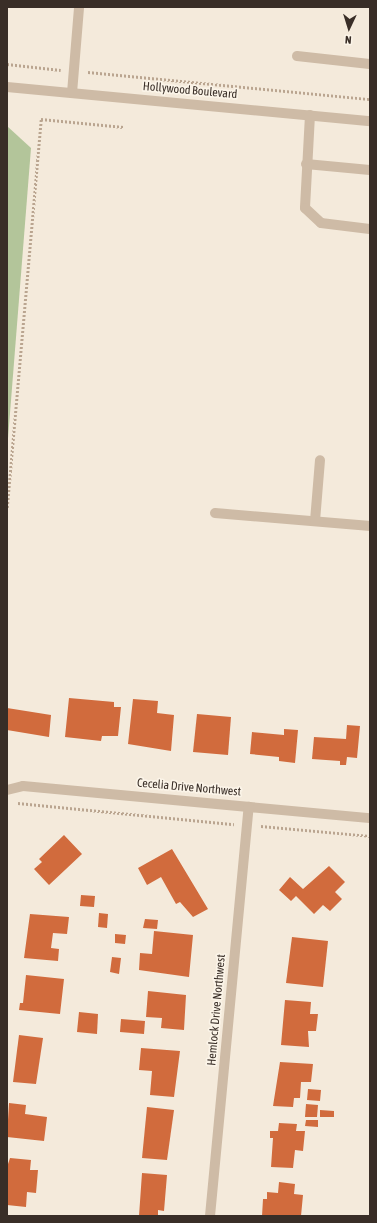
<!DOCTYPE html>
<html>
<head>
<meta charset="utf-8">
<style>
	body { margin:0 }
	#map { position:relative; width:377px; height:1223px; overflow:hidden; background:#f4eadb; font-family:"Asap Condensed",sans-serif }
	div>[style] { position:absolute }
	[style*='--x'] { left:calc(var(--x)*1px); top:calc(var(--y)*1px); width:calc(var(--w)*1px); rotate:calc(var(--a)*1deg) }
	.green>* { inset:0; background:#b3c59a }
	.building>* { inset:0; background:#d16b3d }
	.path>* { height:2.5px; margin-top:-1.25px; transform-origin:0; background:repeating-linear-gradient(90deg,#baa590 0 2px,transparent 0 4px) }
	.service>* { height:10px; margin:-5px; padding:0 5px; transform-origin:5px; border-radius:5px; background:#cebba6 }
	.minor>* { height:10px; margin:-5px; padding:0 5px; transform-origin:5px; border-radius:5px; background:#cebba6 }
	.tertiary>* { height:10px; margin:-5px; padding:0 5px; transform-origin:5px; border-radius:5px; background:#cebba6 }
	span { translate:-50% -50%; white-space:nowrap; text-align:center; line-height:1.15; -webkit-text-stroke:3.5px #fbf4e8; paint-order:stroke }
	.street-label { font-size:12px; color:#392e27 }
	.frame { position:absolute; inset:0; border:8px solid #392e27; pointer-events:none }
	.north { position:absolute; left:329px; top:8px; width:40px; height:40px; -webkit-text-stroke:3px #fbf4e8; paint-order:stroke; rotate:184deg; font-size:11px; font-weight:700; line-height:16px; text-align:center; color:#392e27 }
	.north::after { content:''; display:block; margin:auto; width:14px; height:18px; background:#392e27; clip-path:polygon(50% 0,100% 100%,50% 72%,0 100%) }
</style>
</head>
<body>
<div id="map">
	<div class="green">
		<i style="clip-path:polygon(7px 126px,31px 148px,7px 451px)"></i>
	</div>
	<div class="building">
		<i style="clip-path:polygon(69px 698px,114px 702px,114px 707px,121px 707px,118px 736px,102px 736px,101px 741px,65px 737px)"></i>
		<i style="clip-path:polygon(133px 699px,158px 701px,157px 713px,174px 715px,171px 751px,128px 744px)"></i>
		<i style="clip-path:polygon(7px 708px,51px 715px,49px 737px,7px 730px)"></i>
		<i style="clip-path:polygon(197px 714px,231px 717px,228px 755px,193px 752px)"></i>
		<i style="clip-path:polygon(347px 725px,360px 726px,357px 758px,347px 757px,346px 765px,340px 765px,340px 761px,312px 759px,314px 737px,346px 739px)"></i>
		<i style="clip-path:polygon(284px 729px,298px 730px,295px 763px,279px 761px,279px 757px,250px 754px,252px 732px,284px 735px)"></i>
		<i style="clip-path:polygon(64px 835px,82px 854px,49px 885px,34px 869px,42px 862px,39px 859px)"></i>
		<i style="clip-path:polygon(172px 849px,208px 909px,193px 917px,180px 902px,176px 904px,161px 877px,147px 885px,138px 868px)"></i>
		<i style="clip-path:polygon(329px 866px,345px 882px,335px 892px,342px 899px,330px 911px,323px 905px,314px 914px,296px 896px,291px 901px,279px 890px,290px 877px,303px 889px)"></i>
		<i style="clip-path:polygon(81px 895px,95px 896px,94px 907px,80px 906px)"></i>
		<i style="clip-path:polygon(99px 913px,108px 914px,107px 928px,98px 927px)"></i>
		<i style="clip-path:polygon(30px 914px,69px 917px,67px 934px,53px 933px,51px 948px,59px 949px,58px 961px,24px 958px)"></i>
		<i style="clip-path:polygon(145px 919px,158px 920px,157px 929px,143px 928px)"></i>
		<i style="clip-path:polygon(154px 931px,193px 935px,189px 977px,139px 970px,140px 953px,152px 954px)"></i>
		<i style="clip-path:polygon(115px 934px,126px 935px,125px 944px,115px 943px)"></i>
		<i style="clip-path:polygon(292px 937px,328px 941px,323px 987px,286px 983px)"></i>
		<i style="clip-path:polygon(112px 957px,121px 958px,119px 974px,110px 972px)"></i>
		<i style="clip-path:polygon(26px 975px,64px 979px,60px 1014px,19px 1010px,20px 1003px,23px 1003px)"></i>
		<i style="clip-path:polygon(148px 991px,186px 995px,184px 1030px,161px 1028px,162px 1018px,146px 1017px)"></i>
		<i style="clip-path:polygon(285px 1000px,311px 1002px,310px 1014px,318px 1014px,316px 1031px,308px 1031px,309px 1047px,281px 1045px)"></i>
		<i style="clip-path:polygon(79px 1012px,98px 1014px,97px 1034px,77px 1032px)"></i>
		<i style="clip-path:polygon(121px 1019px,145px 1021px,144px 1034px,120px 1032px)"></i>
		<i style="clip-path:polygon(19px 1035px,43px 1038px,36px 1084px,13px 1082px)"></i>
		<i style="clip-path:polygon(141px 1048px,180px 1051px,174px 1097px,150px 1095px,152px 1071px,139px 1070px)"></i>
		<i style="clip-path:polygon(280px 1062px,313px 1064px,311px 1082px,301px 1082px,300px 1098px,294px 1098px,293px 1107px,273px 1106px)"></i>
		<i style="clip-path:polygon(308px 1089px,321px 1090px,320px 1101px,307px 1100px)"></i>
		<i style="clip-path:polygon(9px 1103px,26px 1105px,25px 1114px,47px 1117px,44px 1141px,7px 1137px)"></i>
		<i style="clip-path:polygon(306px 1104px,318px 1105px,317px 1117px,305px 1117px)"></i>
		<i style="clip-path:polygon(147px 1107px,174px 1110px,167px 1160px,142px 1158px)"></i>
		<i style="clip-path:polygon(320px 1110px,334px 1111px,334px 1117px,320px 1117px)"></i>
		<i style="clip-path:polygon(306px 1120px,318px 1120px,318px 1127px,305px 1126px)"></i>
		<i style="clip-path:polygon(279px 1123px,297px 1124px,296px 1131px,305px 1131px,303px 1151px,295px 1150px,293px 1168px,271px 1167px,273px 1138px,270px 1138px,270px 1131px,278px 1131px)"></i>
		<i style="clip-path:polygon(10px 1158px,31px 1160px,30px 1170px,38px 1170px,36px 1193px,27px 1192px,26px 1207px,7px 1205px,7px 1167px)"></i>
		<i style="clip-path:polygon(142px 1173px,167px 1175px,164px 1211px,158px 1210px,158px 1216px,139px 1216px)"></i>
		<i style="clip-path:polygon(279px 1182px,295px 1184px,294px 1194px,303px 1195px,301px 1216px,262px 1216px,263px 1199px,267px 1199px,267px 1192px,278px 1193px)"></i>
	</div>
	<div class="path">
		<i style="--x:7;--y:64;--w:54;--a:6.3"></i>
		<i style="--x:88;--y:72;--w:283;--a:5.5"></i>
		<i style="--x:7;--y:508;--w:390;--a:-85"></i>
		<i style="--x:41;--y:119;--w:83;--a:5.5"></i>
		<i style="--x:18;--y:803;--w:217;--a:5.6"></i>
		<i style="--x:261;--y:826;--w:109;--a:5.2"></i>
	</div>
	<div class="service">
		<i style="--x:297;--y:56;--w:73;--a:6.3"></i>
		<i style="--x:72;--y:93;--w:86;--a:-85.3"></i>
		<i style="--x:310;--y:115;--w:93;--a:93.1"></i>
		<i style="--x:305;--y:208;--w:22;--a:43"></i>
		<i style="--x:321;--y:223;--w:49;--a:7"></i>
		<i style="--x:306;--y:164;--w:64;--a:5.4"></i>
		<i style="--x:215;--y:513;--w:156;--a:4.8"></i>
		<i style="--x:315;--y:521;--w:61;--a:-85.3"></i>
	</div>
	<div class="minor">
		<i style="--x:7;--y:790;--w:16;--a:-14"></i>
		<i style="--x:23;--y:786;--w:348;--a:5.3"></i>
		<i style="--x:210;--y:1216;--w:411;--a:-84.6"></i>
	</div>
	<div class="tertiary">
		<i style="--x:7;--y:87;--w:365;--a:5.4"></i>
	</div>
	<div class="street-label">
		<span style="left:190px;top:91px;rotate:5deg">Hollywood Boulevard</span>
		<span style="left:189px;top:788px;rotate:5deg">Cecelia Drive Northwest</span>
		<span style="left:217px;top:1010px;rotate:-85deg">Hemlock Drive Northwest</span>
	</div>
	<div class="frame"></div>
	<div class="north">N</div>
</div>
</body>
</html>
